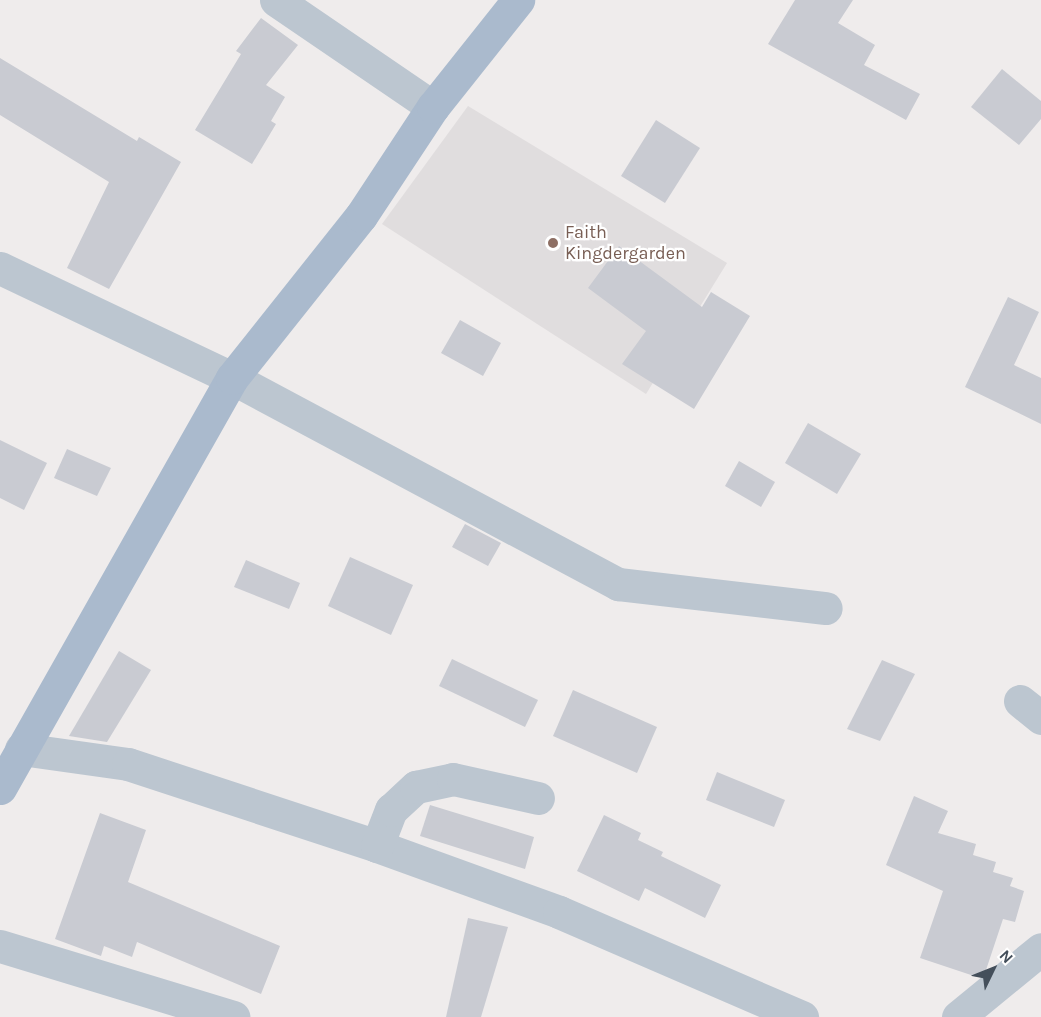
<!DOCTYPE html>
<html>
<head>
<meta charset="utf-8">
<style>
	body { margin:0 }
	#map { position:relative; width:1041px; height:1017px; overflow:hidden; background:#efecec; font-family:Karla,sans-serif }
	div>[style] { position:absolute }
	[style*='--x'] { left:calc(var(--x)*1px); top:calc(var(--y)*1px); width:calc(var(--w)*1px); rotate:calc(var(--a)*1deg) }
	.education>* { inset:0; background:#e0ddde }
	.building>* { inset:0; background:#c9cbd2 }
	.minor>* { height:33px; margin:-16.5px; padding:0 16.5px; transform-origin:16.5px; border-radius:16.5px; background:#bcc6d0 }
	.major>* { height:33px; margin:-16.5px; padding:0 16.5px; transform-origin:16.5px; border-radius:16.5px; background:#aabacd }
	.dots>* { width:16px; height:16px; translate:-50% -50%; box-sizing:border-box; border:3px solid #fff; border-radius:50% }
	span { translate:-50% -50%; white-space:nowrap; text-align:center; line-height:1.15; -webkit-text-stroke:4.5px #fff; paint-order:stroke }
	.education-label { font-size:18px; color:#785e54 }
	.left { translate:0 -50%; text-align:left }
	.north { position:absolute; left:963px; top:939px; width:60px; height:60px; -webkit-text-stroke:4px #fff; paint-order:stroke; rotate:47deg; font-size:16px; font-weight:700; line-height:24px; text-align:center; color:#444f5b }
	.north::after { content:''; display:block; margin:auto; width:21px; height:27px; background:#444f5b; clip-path:polygon(50% 0,100% 100%,50% 72%,0 100%) }
</style>
</head>
<body>
<div id="map">
	<div class="education">
		<i style="clip-path:polygon(468px 106px,727px 263px,646px 394px,382px 224px)"></i>
	</div>
	<div class="building">
		<i style="clip-path:polygon(795px 0,853px 0,838px 23px,875px 45px,864px 65px,920px 94px,906px 120px,768px 44px)"></i>
		<i style="clip-path:polygon(261px 18px,298px 45px,266px 85px,285px 97px,271px 121px,276px 124px,252px 164px,195px 130px,241px 54px,236px 51px)"></i>
		<i style="clip-path:polygon(0 58px,137px 141px,139px 137px,181px 162px,109px 289px,67px 268px,109px 182px,0 115px)"></i>
		<i style="clip-path:polygon(1002px 69px,1041px 101px,1041px 119px,1019px 145px,971px 107px)"></i>
		<i style="clip-path:polygon(656px 120px,700px 148px,665px 203px,621px 176px)"></i>
		<i style="clip-path:polygon(619px 246px,702px 307px,711px 292px,750px 316px,694px 409px,622px 364px,646px 331px,588px 288px)"></i>
		<i style="clip-path:polygon(1008px 297px,1039px 312px,1014px 365px,1041px 378px,1041px 424px,965px 387px)"></i>
		<i style="clip-path:polygon(460px 320px,501px 343px,483px 376px,441px 353px)"></i>
		<i style="clip-path:polygon(808px 423px,861px 454px,837px 494px,785px 463px)"></i>
		<i style="clip-path:polygon(0 440px,47px 463px,24px 510px,0 498px)"></i>
		<i style="clip-path:polygon(67px 449px,111px 468px,97px 496px,54px 478px)"></i>
		<i style="clip-path:polygon(739px 461px,775px 482px,761px 507px,725px 486px)"></i>
		<i style="clip-path:polygon(465px 524px,501px 543px,488px 566px,452px 547px)"></i>
		<i style="clip-path:polygon(350px 557px,413px 585px,391px 635px,328px 606px)"></i>
		<i style="clip-path:polygon(246px 560px,300px 583px,289px 609px,234px 587px)"></i>
		<i style="clip-path:polygon(119px 651px,151px 670px,107px 742px,69px 736px)"></i>
		<i style="clip-path:polygon(452px 659px,538px 700px,525px 727px,439px 686px)"></i>
		<i style="clip-path:polygon(882px 660px,915px 674px,880px 741px,847px 729px)"></i>
		<i style="clip-path:polygon(573px 690px,657px 727px,637px 773px,553px 736px)"></i>
		<i style="clip-path:polygon(717px 772px,785px 800px,774px 827px,706px 800px)"></i>
		<i style="clip-path:polygon(914px 796px,948px 811px,938px 833px,976px 844px,973px 855px,996px 862px,993px 872px,1013px 878px,1010px 886px,1024px 891px,1015px 922px,1003px 919px,986px 970px,977px 977px,920px 958px,943px 891px,886px 865px)"></i>
		<i style="clip-path:polygon(430px 805px,534px 837px,525px 869px,420px 836px)"></i>
		<i style="clip-path:polygon(100px 813px,146px 830px,128px 882px,280px 946px,261px 994px,137px 942px,132px 957px,104px 946px,101px 956px,55px 939px)"></i>
		<i style="clip-path:polygon(604px 815px,641px 833px,638px 840px,663px 852px,661px 856px,721px 885px,705px 918px,645px 888px,639px 901px,577px 871px)"></i>
		<i style="clip-path:polygon(468px 918px,508px 927px,481px 1017px,446px 1017px)"></i>
	</div>
	<div class="minor">
		<i style="--x:276;--y:0;--w:190;--a:34.3"></i>
		<i style="--x:0;--y:268;--w:257;--a:25.4"></i>
		<i style="--x:232;--y:378;--w:438;--a:28.1"></i>
		<i style="--x:618;--y:584;--w:209;--a:6.6"></i>
		<i style="--x:1020;--y:701;--w:27;--a:39"></i>
		<i style="--x:21;--y:749;--w:108;--a:8"></i>
		<i style="--x:128;--y:764;--w:262;--a:18.2"></i>
		<i style="--x:377;--y:846;--w:194;--a:19.9"></i>
		<i style="--x:559;--y:912;--w:265;--a:23.4"></i>
		<i style="--x:377;--y:846;--w:39;--a:-69"></i>
		<i style="--x:391;--y:810;--w:34;--a:-43"></i>
		<i style="--x:416;--y:787;--w:38;--a:-12"></i>
		<i style="--x:453;--y:779;--w:87;--a:12.6"></i>
		<i style="--x:0;--y:946;--w:244;--a:16.9"></i>
		<i style="--x:958;--y:1017;--w:107;--a:-39.3"></i>
	</div>
	<div class="major">
		<i style="--x:0;--y:788;--w:471;--a:-60.5"></i>
		<i style="--x:232;--y:378;--w:207;--a:-51.5"></i>
		<i style="--x:361;--y:216;--w:131;--a:-56.6"></i>
		<i style="--x:433;--y:107;--w:137;--a:-51.5"></i>
	</div>
	<div class="dots">
		<i style="left:553px;top:243px;background:#8d6e63"></i>
	</div>
	<div class="education-label">
		<span class="left" style="left:565px;top:243px">Faith<br>Kingdergarden</span>
	</div>
	<div class="north">N</div>
</div>
</body>
</html>
